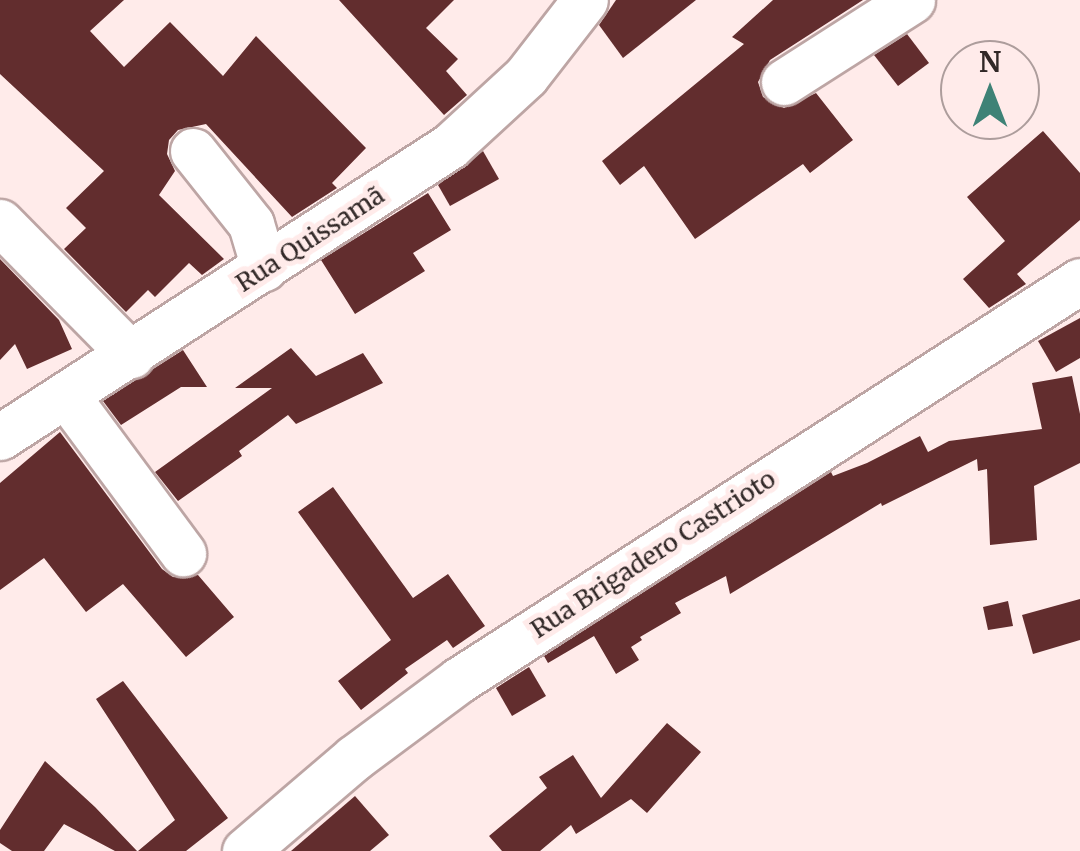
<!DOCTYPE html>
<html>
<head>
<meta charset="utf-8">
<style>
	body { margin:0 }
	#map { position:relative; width:1080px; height:851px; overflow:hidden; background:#ffebea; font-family:Merriweather,serif }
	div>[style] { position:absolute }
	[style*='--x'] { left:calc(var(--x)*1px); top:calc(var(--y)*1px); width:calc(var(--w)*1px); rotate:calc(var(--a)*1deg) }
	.building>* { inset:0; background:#622d2e }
	.roads { filter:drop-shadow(2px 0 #bda5a4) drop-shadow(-2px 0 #bda5a4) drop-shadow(0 2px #bda5a4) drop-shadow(0 -2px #bda5a4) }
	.minor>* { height:45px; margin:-22.5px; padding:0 22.5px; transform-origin:22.5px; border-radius:22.5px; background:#fff }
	span { translate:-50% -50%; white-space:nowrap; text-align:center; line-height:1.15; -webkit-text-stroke:10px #ffebea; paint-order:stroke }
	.street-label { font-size:25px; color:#312827 }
	.north { position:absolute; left:940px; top:40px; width:100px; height:100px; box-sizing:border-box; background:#ffebea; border:2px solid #ad9d9c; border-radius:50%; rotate:0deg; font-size:28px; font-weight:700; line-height:40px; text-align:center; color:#312827 }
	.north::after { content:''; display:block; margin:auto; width:35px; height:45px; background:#3e8276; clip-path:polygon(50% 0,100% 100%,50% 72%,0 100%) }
</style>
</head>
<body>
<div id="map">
	<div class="building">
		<i style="clip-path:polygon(0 0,124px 0,90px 31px,124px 67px,170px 22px,223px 76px,256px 36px,366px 148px,332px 183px,337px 188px,292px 217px,206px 124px,178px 130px,169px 140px,167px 154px,175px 171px,159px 195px,224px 259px,202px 275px,189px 263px,155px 297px,148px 290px,126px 312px,64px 249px,86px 228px,66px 208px,104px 171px,0 74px)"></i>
		<i style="clip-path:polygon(339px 0,454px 0,426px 28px,458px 59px,446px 71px,467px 95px,444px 115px)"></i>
		<i style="clip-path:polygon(616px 0,696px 0,623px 58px,599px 25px)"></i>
		<i style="clip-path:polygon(773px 0,863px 0,770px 60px,758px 82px,763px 97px,784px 108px,816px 93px,853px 140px,810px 173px,803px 164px,695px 239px,644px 166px,620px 185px,602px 161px,744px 44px,732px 37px)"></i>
		<i style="clip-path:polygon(907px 34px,929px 63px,898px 86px,874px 55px)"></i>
		<i style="clip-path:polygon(1043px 131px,1080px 173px,1080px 220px,1017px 274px,1026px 284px,989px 308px,963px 279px,1005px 241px,967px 197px)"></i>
		<i style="clip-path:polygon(483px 151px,499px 179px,450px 206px,438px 185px)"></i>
		<i style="clip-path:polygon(428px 193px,451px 230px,413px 253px,425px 271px,355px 314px,321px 260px)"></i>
		<i style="clip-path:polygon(0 259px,59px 320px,72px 349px,27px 369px,15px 344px,0 360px)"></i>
		<i style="clip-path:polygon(1080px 318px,1080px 358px,1056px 372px,1038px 341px)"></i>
		<i style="clip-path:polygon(291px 348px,316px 376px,363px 353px,383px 383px,296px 424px,288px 415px,239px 451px,242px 456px,178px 501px,155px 472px,272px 388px,235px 388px)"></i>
		<i style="clip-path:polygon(183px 350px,207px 387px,181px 387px,121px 425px,103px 401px)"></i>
		<i style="clip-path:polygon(1072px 376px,1080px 414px,1080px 463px,1034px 486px,1037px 540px,990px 545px,987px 469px,978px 471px,977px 459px,882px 506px,881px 503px,730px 594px,726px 576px,675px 603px,681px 613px,640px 637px,642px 640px,631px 647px,639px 660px,616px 674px,594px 636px,548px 663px,544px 656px,831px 472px,833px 476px,867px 463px,920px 436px,928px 452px,949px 441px,1042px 429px,1032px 383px)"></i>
		<i style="clip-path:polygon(60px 432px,162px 569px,173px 577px,198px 575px,234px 617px,186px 657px,123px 584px,86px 612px,44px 558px,0 590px,0 483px)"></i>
		<i style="clip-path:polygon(333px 487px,413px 598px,448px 574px,485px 626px,453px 648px,447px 640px,405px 669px,408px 673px,361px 710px,338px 681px,391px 640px,298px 512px)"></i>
		<i style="clip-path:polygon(1080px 599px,1080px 640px,1033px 654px,1022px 615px)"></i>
		<i style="clip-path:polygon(1008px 601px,1013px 626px,988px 630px,983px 607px)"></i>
		<i style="clip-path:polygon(529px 667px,546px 696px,512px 716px,496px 688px)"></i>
		<i style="clip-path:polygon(123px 681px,228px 818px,186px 851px,138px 851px,175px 820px,96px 699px)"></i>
		<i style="clip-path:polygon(667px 723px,701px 752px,647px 813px,631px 799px,576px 834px,571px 825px,540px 851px,502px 851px,489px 836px,547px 788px,539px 777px,573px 755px,601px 798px)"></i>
		<i style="clip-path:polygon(45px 761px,95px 807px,137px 851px,115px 851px,64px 824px,44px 851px,12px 851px,0 843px,0 830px)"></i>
		<i style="clip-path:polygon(355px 796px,389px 835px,370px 851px,291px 851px)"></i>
	</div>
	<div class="roads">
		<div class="minor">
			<i style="--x:784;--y:82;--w:152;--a:-32.6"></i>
			<i style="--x:193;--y:151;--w:93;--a:51.5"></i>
			<i style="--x:251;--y:224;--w:46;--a:73.5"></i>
			<i style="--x:0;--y:222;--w:187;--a:45.4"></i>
			<i style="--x:66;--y:395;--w:197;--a:53.5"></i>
			<i style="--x:0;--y:437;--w:536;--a:-32.89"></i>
			<i style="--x:450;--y:146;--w:103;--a:-42.6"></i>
			<i style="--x:526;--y:76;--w:96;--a:-52.2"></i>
			<i style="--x:245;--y:851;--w:143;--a:-40.5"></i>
			<i style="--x:354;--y:758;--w:131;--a:-36.6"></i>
			<i style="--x:459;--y:680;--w:738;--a:-32.72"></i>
		</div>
	</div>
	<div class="street-label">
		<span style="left:310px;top:239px;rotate:-33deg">Rua Quissamã</span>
		<span style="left:653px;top:554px;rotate:-33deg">Rua Brigadero Castrioto</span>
	</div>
	<div class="north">N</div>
</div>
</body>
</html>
